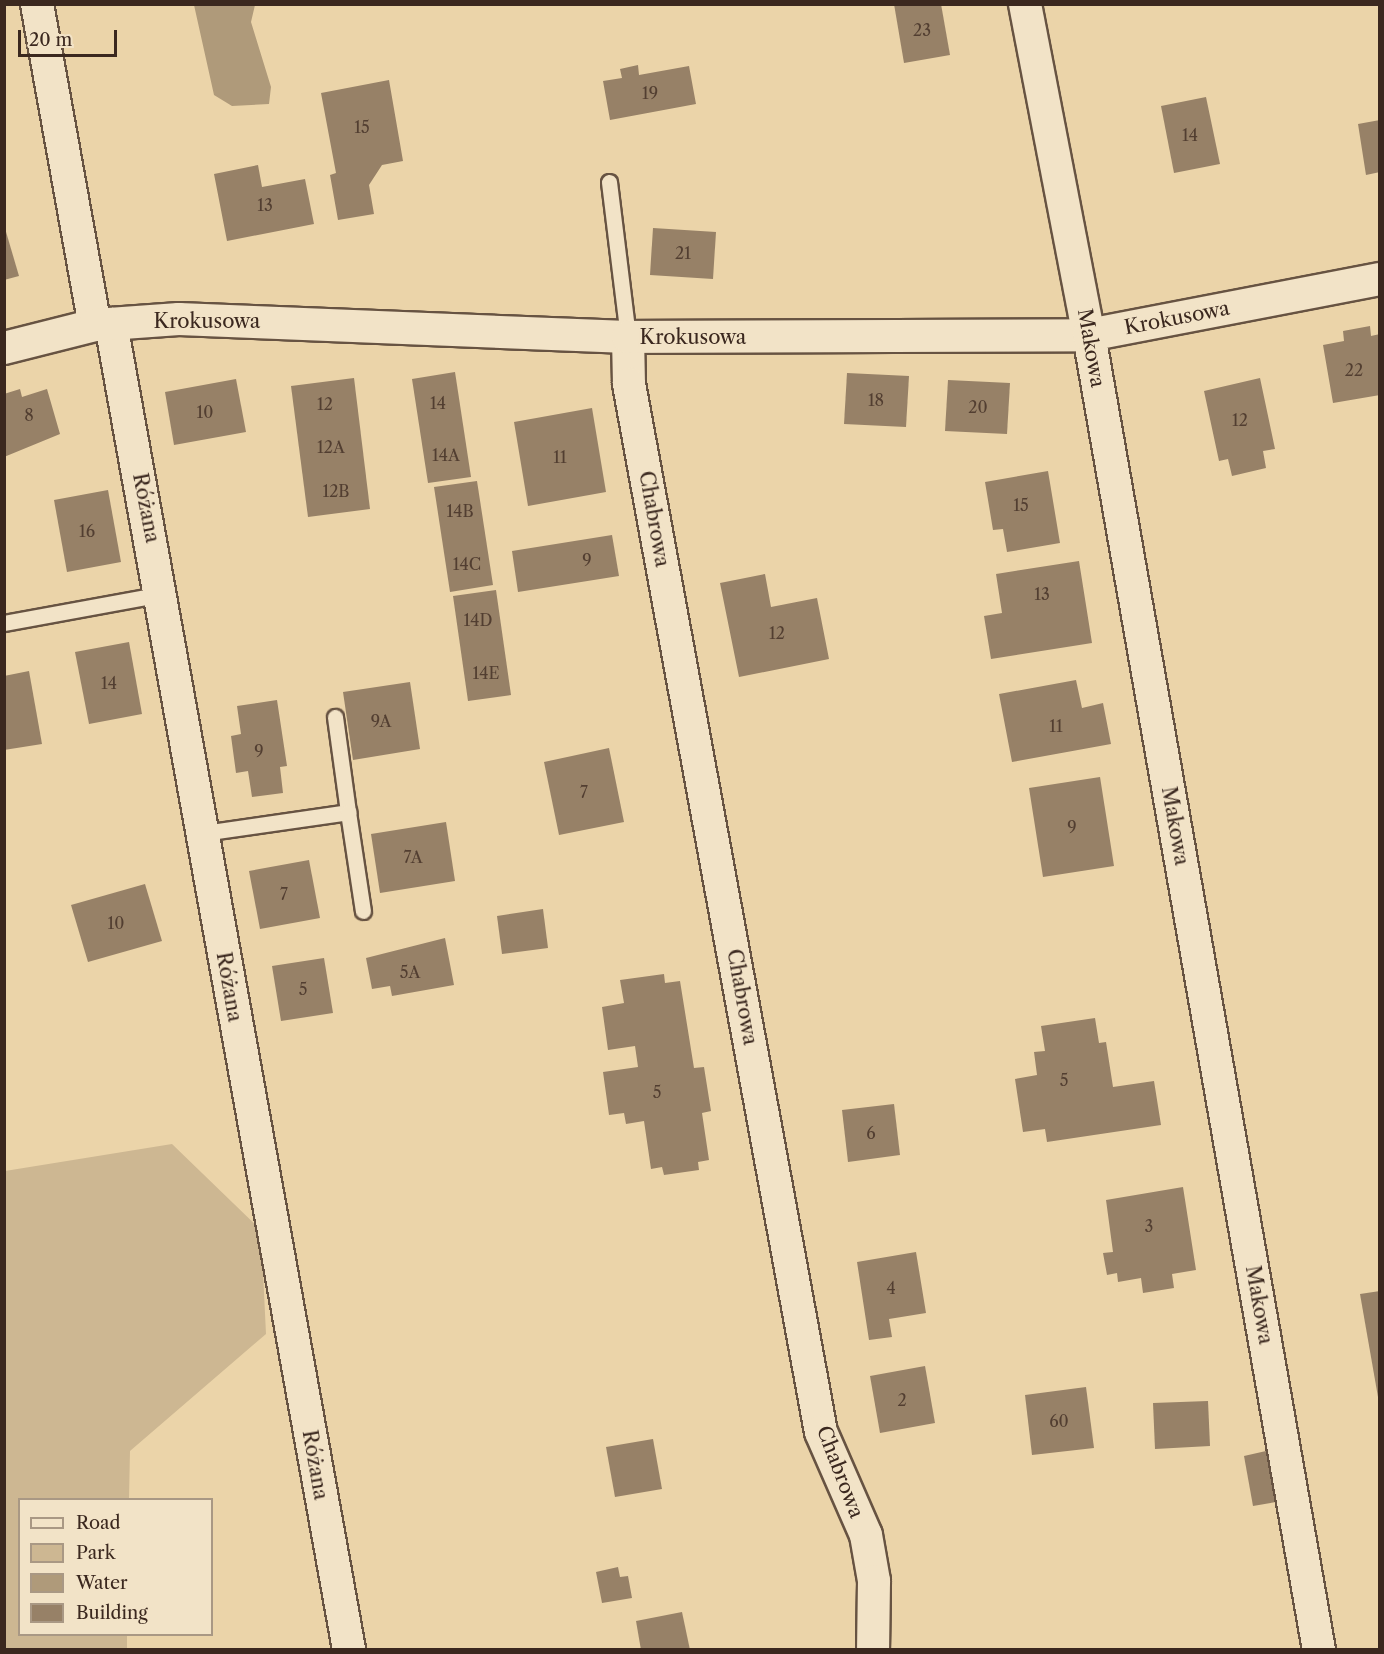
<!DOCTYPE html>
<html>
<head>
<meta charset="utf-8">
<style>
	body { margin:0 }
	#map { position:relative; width:1384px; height:1654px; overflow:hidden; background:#ebd4a9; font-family:"Libre Caslon Text",serif }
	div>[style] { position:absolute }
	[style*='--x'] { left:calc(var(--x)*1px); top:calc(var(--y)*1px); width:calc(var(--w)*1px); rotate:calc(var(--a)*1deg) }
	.green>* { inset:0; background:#cdb792 }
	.water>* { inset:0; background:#af9a7a }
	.building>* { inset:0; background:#978167 }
	.roads { filter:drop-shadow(2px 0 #675342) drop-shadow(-2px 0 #675342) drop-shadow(0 2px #675342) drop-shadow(0 -2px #675342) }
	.service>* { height:15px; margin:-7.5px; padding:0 7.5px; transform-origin:7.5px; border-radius:7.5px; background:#f2e3c7 }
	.minor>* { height:32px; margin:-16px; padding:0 16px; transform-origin:16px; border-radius:16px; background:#f2e3c7 }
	span { translate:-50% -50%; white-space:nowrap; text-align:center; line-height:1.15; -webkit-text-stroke:4.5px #f2e3c7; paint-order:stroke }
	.number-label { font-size:16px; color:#523e31 }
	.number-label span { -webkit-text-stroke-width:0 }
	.street-label { font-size:20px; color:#3b281f }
	.frame { position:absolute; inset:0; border:6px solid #3b281f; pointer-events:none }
	.legend { position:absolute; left:18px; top:1498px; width:195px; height:138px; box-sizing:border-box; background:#f2e3c7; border:2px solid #a99884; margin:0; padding:8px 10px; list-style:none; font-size:18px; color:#3b281f }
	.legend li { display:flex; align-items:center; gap:12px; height:30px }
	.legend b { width:30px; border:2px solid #a99884 }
	.scale { position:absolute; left:18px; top:30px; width:99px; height:27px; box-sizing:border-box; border:3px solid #3b281f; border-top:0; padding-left:8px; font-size:18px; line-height:21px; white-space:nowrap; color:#3b281f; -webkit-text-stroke:4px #f2e3c7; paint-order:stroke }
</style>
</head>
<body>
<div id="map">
	<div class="green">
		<i style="clip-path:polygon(172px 1144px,261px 1230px,266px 1334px,130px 1451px,129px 1499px,20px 1500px,20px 1634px,127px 1635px,127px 1649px,5px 1650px,5px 1171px)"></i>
	</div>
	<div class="water">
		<i style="clip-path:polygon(194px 5px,255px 5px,251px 22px,271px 87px,269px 104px,232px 106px,214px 95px)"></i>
	</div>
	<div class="building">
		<i style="clip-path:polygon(894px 4px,941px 4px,950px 55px,904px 63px)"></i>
		<i style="clip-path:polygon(638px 65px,639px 75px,689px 66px,696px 104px,610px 120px,603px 81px,622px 78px,620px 69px)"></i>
		<i style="clip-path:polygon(389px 80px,403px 161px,382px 165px,369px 185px,374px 214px,338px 220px,330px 175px,336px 173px,321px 93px)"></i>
		<i style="clip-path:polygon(1206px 97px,1220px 164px,1174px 173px,1161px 106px)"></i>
		<i style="clip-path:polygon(1380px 120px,1380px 172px,1366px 175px,1358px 124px)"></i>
		<i style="clip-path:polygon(258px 165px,262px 187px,305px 179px,314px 224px,227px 241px,214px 174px)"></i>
		<i style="clip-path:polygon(4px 225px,19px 276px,4px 280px)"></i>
		<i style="clip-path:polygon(653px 228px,716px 232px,713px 279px,650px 275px)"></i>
		<i style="clip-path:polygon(1370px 326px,1371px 336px,1380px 334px,1380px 395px,1333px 403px,1323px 345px,1344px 341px,1343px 331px)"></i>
		<i style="clip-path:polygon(455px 372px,471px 477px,428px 483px,412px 379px)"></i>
		<i style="clip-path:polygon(847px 373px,909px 376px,906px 427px,844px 424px)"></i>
		<i style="clip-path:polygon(354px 378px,370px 509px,308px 517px,291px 386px)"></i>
		<i style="clip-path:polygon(1260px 378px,1275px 449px,1263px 451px,1266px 468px,1232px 476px,1228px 459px,1219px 461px,1204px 391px)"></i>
		<i style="clip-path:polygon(236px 379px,246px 432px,174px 445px,165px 392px)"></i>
		<i style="clip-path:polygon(948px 380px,1010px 383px,1007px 434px,945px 431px)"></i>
		<i style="clip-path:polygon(20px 389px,22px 397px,47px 389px,60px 434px,4px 457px,4px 394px)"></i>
		<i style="clip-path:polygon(592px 408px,606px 492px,528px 506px,514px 422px)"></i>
		<i style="clip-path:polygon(1048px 471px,1060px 543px,1007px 552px,1003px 529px,993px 530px,985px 482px)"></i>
		<i style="clip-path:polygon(477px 481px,493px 585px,450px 592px,434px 487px)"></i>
		<i style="clip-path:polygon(108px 490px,121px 562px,67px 572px,54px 500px)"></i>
		<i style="clip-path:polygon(612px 535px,619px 576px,518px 592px,512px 551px)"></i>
		<i style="clip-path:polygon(1079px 561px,1092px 643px,991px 659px,984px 616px,1002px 613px,996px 574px)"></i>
		<i style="clip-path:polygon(765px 574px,771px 607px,817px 598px,829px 659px,739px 677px,720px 583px)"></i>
		<i style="clip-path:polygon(496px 590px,511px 695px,468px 701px,453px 596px)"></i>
		<i style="clip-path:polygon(129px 642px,142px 714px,89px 724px,75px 652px)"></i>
		<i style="clip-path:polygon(29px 671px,42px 744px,4px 750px,4px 676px)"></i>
		<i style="clip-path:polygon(1076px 680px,1082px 708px,1103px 703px,1111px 744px,1012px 762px,999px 694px)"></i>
		<i style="clip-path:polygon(410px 682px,420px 749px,353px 760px,343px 692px)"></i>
		<i style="clip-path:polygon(277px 700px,287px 766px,280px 767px,283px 793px,252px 797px,248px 771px,236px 773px,231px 736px,241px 734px,237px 706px)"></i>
		<i style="clip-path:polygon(609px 748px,624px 822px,559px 835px,544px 762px)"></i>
		<i style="clip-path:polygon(1100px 777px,1114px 866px,1043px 877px,1029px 788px)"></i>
		<i style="clip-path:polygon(446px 822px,455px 881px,380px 893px,371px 834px)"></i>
		<i style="clip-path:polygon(309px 860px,320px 918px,260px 929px,249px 871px)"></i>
		<i style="clip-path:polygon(145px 884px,162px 941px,88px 962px,71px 905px)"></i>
		<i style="clip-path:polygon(543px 909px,548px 948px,502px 954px,497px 916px)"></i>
		<i style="clip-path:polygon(445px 938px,454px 985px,392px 996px,390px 986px,372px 989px,366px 958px)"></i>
		<i style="clip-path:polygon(324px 958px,333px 1013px,281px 1021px,272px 966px)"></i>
		<i style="clip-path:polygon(664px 974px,665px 983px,680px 981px,694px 1068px,704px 1067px,711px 1111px,702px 1113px,709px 1160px,698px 1162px,699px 1170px,664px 1175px,662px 1167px,651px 1169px,644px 1121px,626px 1124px,624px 1113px,609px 1115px,603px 1072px,638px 1067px,635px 1046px,608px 1050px,602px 1007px,624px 1003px,620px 980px)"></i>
		<i style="clip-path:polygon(1095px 1018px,1099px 1043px,1106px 1042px,1113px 1087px,1154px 1081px,1161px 1125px,1047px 1142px,1045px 1129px,1023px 1132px,1015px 1079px,1037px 1075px,1034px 1052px,1045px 1051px,1041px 1026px)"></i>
		<i style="clip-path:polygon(894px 1104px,900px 1155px,848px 1162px,842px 1110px)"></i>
		<i style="clip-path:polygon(1183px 1187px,1196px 1270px,1172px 1274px,1174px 1288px,1143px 1293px,1141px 1278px,1118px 1282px,1117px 1273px,1107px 1275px,1103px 1253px,1113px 1252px,1106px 1200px)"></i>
		<i style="clip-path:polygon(916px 1252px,926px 1313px,889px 1319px,892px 1337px,869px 1340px,857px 1262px)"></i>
		<i style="clip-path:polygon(1380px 1291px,1380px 1397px,1378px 1397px,1360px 1294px)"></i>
		<i style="clip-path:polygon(925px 1366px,935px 1423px,880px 1433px,870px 1376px)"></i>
		<i style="clip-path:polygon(1086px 1387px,1094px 1448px,1032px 1455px,1025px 1395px)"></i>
		<i style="clip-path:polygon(1208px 1401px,1210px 1446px,1155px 1449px,1153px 1403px)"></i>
		<i style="clip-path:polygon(653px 1439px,662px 1489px,615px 1497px,606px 1447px)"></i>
		<i style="clip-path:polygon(1266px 1451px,1276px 1502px,1253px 1506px,1244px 1456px)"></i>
		<i style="clip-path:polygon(618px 1567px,620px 1577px,628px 1576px,632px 1598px,602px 1603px,596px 1572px)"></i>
		<i style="clip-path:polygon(682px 1612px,690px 1650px,641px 1650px,636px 1621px)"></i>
	</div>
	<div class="roads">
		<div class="service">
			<i style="--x:609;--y:182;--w:156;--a:83"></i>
			<i style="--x:4;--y:623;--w:161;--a:-10.4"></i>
			<i style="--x:335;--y:717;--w:96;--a:82.2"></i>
			<i style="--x:203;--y:833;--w:147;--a:-8.2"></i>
			<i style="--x:348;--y:812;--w:100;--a:81.4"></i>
		</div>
		<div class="minor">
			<i style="--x:37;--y:4;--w:326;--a:79.8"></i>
			<i style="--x:1025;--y:4;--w:337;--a:79.1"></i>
			<i style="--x:1089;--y:335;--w:1335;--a:80.08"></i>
			<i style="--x:111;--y:324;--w:1347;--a:79.82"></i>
			<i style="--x:628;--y:337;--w:47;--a:88.8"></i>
			<i style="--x:629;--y:384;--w:1065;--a:79.62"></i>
			<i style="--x:821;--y:1432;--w:112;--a:66.4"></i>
			<i style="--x:866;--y:1535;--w:47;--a:80.1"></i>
			<i style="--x:874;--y:1581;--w:69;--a:90.8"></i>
			<i style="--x:4;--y:348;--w:94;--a:-14.2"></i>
			<i style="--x:95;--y:325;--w:84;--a:-4.1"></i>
			<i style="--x:179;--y:319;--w:449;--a:2.3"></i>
			<i style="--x:628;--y:337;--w:461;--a:-0.2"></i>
			<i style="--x:1089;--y:335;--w:296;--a:-10.9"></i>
		</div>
	</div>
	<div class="number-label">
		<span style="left:922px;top:30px">23</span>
		<span style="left:650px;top:93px">19</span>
		<span style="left:362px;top:127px">15</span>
		<span style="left:1190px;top:135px">14</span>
		<span style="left:265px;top:205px">13</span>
		<span style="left:683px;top:253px">21</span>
		<span style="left:1354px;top:370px">22</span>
		<span style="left:876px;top:400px">18</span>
		<span style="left:438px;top:403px">14</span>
		<span style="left:325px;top:404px">12</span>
		<span style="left:978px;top:407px">20</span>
		<span style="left:205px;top:412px">10</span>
		<span style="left:29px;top:415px">8</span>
		<span style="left:1240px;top:420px">12</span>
		<span style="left:331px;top:447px">12A</span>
		<span style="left:446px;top:455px">14A</span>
		<span style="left:560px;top:457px">11</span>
		<span style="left:336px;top:491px">12B</span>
		<span style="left:1021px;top:505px">15</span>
		<span style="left:460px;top:511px">14B</span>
		<span style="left:87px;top:531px">16</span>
		<span style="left:587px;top:560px">9</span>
		<span style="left:467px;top:564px">14C</span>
		<span style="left:1042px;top:594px">13</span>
		<span style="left:478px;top:620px">14D</span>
		<span style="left:777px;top:633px">12</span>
		<span style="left:486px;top:673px">14E</span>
		<span style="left:109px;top:683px">14</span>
		<span style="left:381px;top:721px">9A</span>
		<span style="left:1056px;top:726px">11</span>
		<span style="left:259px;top:751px">9</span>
		<span style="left:584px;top:792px">7</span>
		<span style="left:1072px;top:827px">9</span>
		<span style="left:413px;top:857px">7A</span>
		<span style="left:284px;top:894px">7</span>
		<span style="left:116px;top:923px">10</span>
		<span style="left:410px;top:972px">5A</span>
		<span style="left:303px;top:989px">5</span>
		<span style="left:1064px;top:1080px">5</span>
		<span style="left:657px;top:1092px">5</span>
		<span style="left:871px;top:1133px">6</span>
		<span style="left:1149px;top:1226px">3</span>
		<span style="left:891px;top:1288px">4</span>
		<span style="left:902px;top:1400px">2</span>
		<span style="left:1059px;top:1421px">60</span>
	</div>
	<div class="street-label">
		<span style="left:1177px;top:318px;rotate:-11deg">Krokusowa</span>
		<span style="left:207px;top:321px">Krokusowa</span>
		<span style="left:693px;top:337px">Krokusowa</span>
		<span style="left:1091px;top:348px;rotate:80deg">Makowa</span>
		<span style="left:146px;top:508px;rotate:79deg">Różana</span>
		<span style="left:654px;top:519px;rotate:80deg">Chabrowa</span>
		<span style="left:1175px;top:826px;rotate:80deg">Makowa</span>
		<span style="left:229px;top:987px;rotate:80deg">Różana</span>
		<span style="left:742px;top:997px;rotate:80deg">Chabrowa</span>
		<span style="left:1259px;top:1305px;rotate:80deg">Makowa</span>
		<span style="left:315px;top:1465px;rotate:80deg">Różana</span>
		<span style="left:840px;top:1472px;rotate:69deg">Chabrowa</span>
	</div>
	<div class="frame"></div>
	<ul class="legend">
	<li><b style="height:8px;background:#f2e3c7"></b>Road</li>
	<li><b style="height:16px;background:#cdb792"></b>Park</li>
	<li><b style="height:16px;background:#af9a7a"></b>Water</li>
	<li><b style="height:16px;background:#978167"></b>Building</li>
	</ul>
	<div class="scale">20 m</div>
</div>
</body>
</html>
